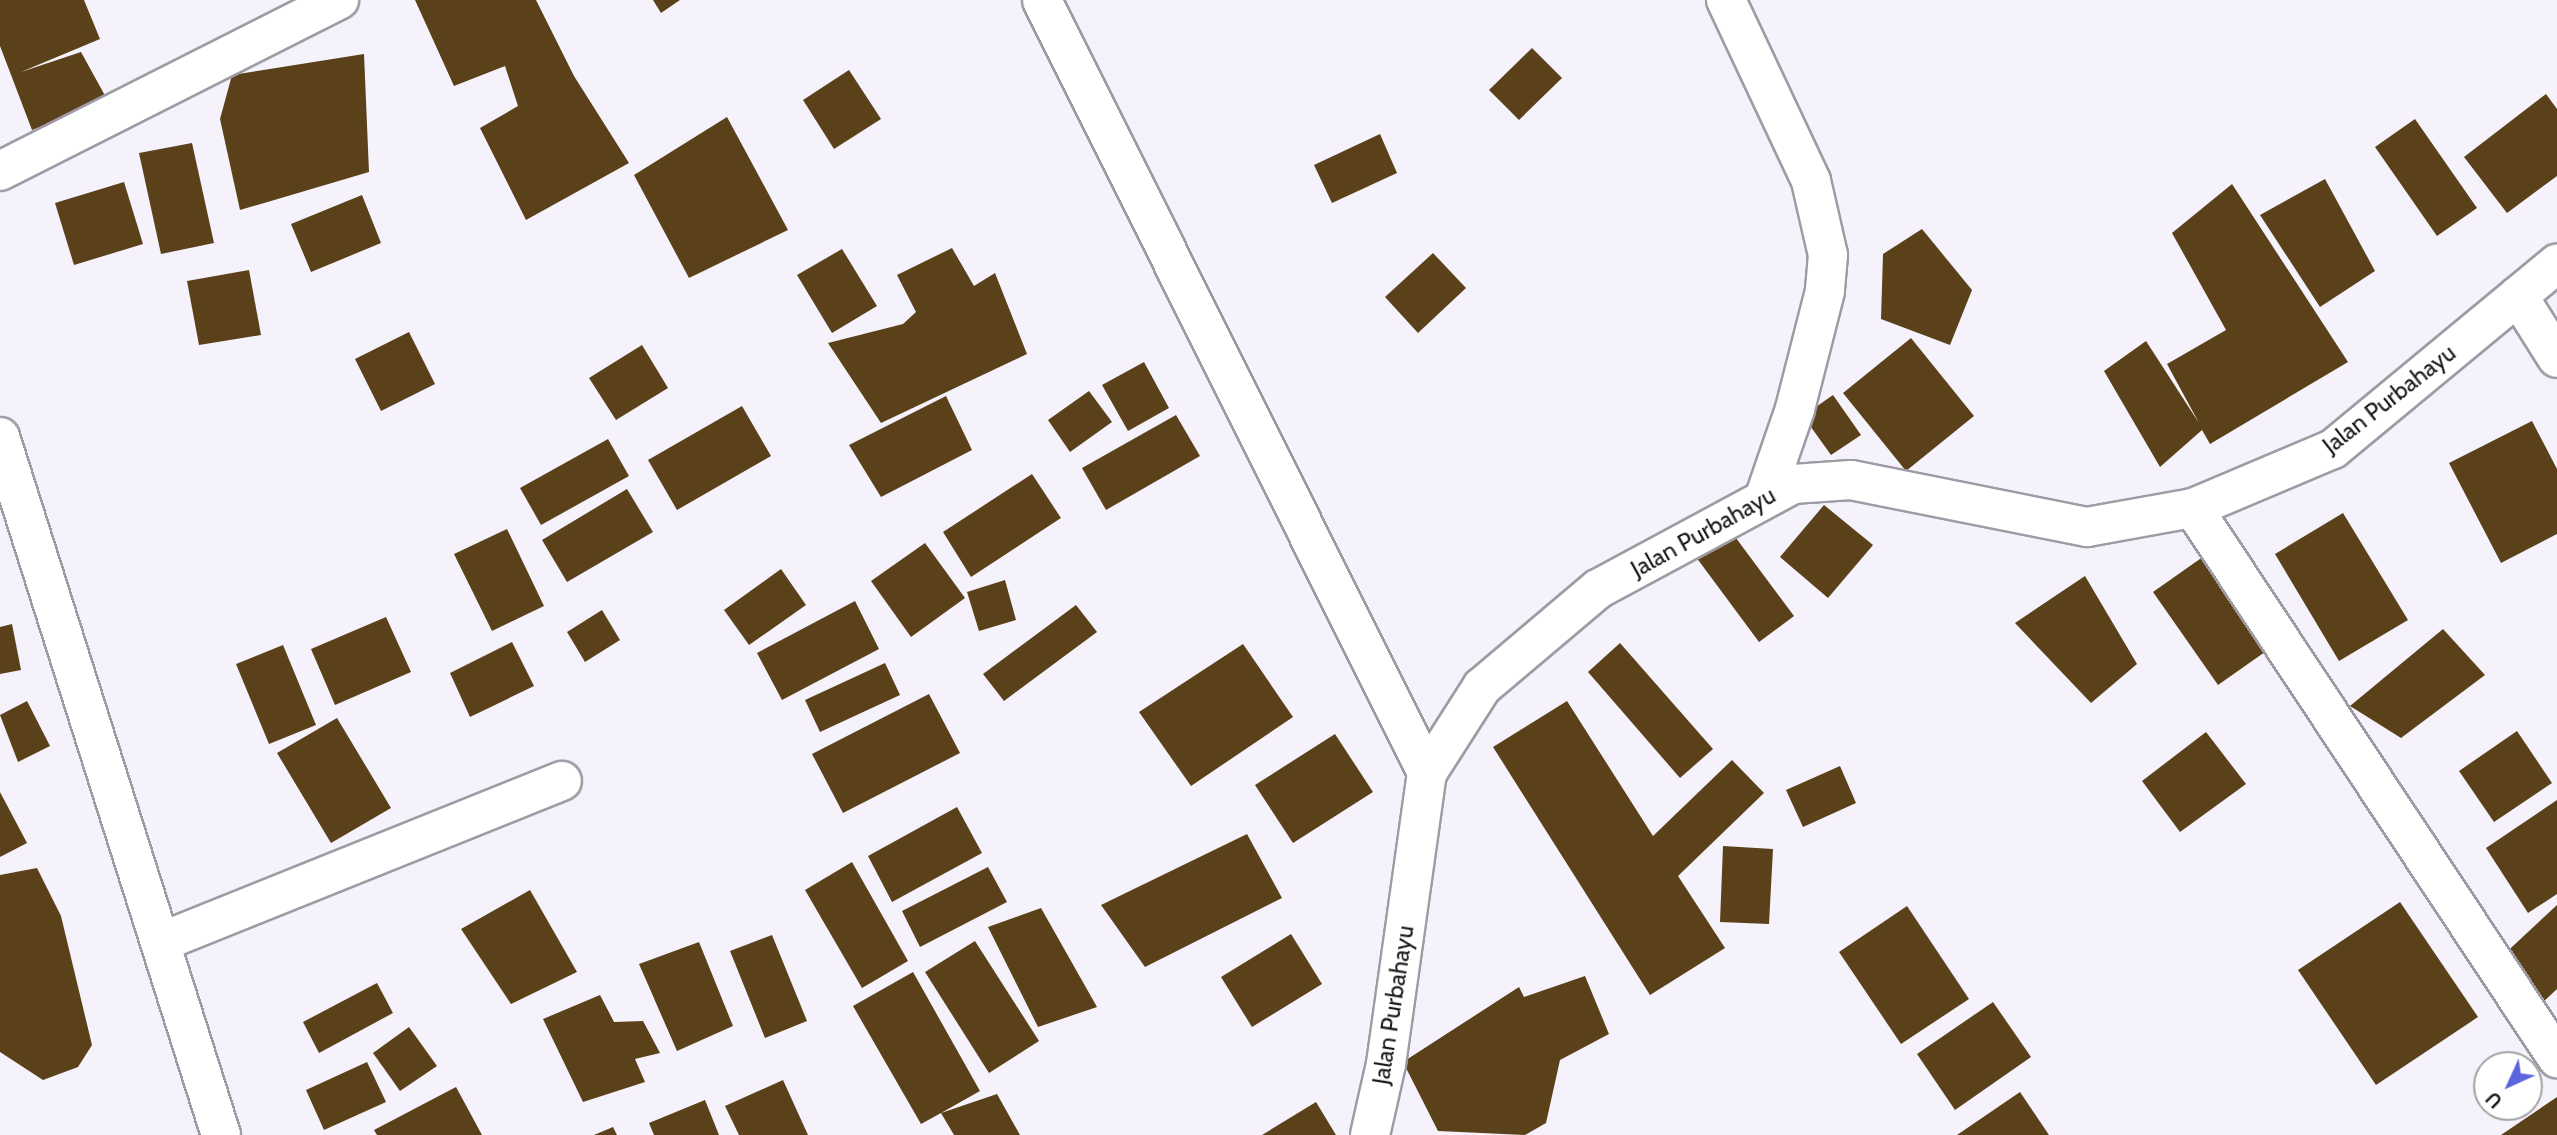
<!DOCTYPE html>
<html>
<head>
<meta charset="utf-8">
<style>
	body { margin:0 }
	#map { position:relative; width:2557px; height:1135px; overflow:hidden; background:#f5f2fb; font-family:Cabin,sans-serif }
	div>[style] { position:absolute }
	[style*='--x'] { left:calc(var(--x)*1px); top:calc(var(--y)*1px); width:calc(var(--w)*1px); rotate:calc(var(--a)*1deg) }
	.building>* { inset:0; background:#5b411a }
	.roads { filter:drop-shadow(2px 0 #9e9ba4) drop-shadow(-2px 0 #9e9ba4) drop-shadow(0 2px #9e9ba4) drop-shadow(0 -2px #9e9ba4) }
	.minor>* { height:38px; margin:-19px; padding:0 19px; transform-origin:19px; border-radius:19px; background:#fff }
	span { translate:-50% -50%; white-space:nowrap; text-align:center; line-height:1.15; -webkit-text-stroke:7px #fff; paint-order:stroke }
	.street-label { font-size:24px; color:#19181c }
	.north { position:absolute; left:2473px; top:1051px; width:70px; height:70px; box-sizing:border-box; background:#fff; border:2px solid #a3a3a4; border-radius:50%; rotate:225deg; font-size:19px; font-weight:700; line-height:28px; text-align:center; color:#19181c }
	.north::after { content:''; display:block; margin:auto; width:24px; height:32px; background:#5c65dd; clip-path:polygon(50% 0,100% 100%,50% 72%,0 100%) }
</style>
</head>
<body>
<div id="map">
	<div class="building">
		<i style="clip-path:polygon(0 0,84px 0,100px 39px,21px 72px,81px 52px,108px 101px,32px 130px,0 46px)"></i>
		<i style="clip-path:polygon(415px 0,536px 0,574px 76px,629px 163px,526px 220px,480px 128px,518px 106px,505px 66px,454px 86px)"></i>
		<i style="clip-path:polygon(653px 0,680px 0,661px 13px)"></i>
		<i style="clip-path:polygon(1532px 48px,1562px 78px,1519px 120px,1489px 90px)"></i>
		<i style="clip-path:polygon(364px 54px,369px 172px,240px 210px,220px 119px,232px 75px)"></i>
		<i style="clip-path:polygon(849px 70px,881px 119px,834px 149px,803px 100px)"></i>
		<i style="clip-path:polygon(2546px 94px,2557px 109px,2557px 176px,2507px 213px,2464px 157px)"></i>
		<i style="clip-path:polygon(727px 117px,788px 230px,689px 278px,634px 175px)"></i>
		<i style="clip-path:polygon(2415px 119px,2477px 208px,2437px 236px,2375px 147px)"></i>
		<i style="clip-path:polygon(1380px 134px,1397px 173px,1332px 203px,1314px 165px)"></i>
		<i style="clip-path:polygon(192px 143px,214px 243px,161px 254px,139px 153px)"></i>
		<i style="clip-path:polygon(2325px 179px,2375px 271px,2320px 307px,2260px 215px)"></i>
		<i style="clip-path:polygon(124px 182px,143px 244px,74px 265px,55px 203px)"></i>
		<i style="clip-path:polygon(2232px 184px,2348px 362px,2210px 444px,2202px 430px,2160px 467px,2104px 371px,2146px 341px,2199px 423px,2167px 364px,2226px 330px,2172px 233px)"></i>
		<i style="clip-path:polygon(362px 195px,381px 243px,311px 272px,291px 224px)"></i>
		<i style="clip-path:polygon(1922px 229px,1972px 290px,1950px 345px,1881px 319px,1883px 254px)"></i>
		<i style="clip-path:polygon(952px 248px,974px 286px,995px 273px,1027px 354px,881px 423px,828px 343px,903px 324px,916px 312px,897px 275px)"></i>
		<i style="clip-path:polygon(842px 249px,877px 306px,832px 333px,797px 275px)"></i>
		<i style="clip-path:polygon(1433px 253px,1466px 288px,1418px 333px,1385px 297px)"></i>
		<i style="clip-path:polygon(249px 270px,261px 335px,199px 345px,187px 281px)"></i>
		<i style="clip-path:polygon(409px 332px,435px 384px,381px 411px,355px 359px)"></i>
		<i style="clip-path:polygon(1911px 338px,1974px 416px,1906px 471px,1843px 393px)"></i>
		<i style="clip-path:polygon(642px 345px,668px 388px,616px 420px,589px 378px)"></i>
		<i style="clip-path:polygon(1144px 362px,1169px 408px,1128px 431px,1102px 385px)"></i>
		<i style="clip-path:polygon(1089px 391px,1112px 422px,1070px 452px,1048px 420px)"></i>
		<i style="clip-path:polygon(1833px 395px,1861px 435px,1831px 455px,1803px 416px)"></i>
		<i style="clip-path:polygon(946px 396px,972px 450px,881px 497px,849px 445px)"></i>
		<i style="clip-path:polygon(742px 406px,771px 456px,677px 510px,648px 460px)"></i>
		<i style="clip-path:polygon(1176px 415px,1200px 456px,1106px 510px,1082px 468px)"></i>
		<i style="clip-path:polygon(2532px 421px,2557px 469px,2557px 534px,2501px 563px,2449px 463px)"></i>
		<i style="clip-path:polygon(608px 439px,629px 476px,541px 525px,520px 488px)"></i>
		<i style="clip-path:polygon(1032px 474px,1061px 518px,971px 577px,943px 532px)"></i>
		<i style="clip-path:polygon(627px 489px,653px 532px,567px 582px,542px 540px)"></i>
		<i style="clip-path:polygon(1824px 505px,1873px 545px,1828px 598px,1780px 557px)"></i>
		<i style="clip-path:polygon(2343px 513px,2408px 620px,2339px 661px,2275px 554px)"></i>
		<i style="clip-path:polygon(507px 529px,544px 606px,492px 631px,454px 554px)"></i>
		<i style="clip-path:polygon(1730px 530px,1794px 616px,1759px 642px,1696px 557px)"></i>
		<i style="clip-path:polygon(925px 543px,965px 598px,911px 637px,871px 581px)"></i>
		<i style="clip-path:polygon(2207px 554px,2272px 647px,2218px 685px,2153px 592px)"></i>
		<i style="clip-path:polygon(781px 569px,806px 605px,749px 645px,724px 610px)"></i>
		<i style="clip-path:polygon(2085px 576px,2137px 664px,2091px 703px,2015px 623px)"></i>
		<i style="clip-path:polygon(1005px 580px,1016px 620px,979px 631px,967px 592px)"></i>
		<i style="clip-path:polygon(855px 601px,879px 649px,782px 700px,757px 653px)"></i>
		<i style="clip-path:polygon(1076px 605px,1097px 632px,1004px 701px,983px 674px)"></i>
		<i style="clip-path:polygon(602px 610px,620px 640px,585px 662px,567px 632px)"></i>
		<i style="clip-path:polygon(386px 617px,411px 672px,335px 705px,311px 649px)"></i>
		<i style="clip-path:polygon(12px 624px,21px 670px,0 674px,0 627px)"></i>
		<i style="clip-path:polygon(2443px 629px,2485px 675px,2401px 738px,2350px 706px)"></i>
		<i style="clip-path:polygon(512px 642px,534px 686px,470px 717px,450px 673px)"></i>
		<i style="clip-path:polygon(1620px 643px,1713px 749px,1680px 778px,1588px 672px)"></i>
		<i style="clip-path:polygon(1243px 644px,1293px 717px,1191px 786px,1139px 712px)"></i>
		<i style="clip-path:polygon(283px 645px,316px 725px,269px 744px,236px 664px)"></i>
		<i style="clip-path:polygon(885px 663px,900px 695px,820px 732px,805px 700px)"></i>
		<i style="clip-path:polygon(929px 694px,960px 753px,843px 813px,812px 754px)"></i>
		<i style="clip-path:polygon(27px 701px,50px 746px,18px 762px,0 715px)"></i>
		<i style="clip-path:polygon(1567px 701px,1653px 836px,1732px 760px,1764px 793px,1678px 876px,1725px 948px,1650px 995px,1493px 747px)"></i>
		<i style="clip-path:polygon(337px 718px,391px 808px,331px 843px,277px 753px)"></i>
		<i style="clip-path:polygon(2517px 731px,2552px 783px,2494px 822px,2459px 771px)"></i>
		<i style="clip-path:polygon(2206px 732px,2246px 784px,2180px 832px,2142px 781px)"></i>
		<i style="clip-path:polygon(1335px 734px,1373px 792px,1293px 843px,1255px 785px)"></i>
		<i style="clip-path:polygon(1840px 766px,1856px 803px,1803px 827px,1786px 790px)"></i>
		<i style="clip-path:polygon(0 792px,27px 843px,0 857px)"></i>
		<i style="clip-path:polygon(2557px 800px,2557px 894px,2528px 913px,2486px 848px)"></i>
		<i style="clip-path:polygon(957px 807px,982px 853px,892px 902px,868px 856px)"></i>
		<i style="clip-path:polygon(1247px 834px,1282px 898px,1145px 967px,1101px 905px)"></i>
		<i style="clip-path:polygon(1723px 846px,1773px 849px,1769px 924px,1720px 922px)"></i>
		<i style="clip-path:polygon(852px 862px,908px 961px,862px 988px,805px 890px)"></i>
		<i style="clip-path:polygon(988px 867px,1007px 902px,920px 947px,902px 911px)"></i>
		<i style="clip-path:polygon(37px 868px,61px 916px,92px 1045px,78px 1067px,43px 1080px,0 1052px,0 875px)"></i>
		<i style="clip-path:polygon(530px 890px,577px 972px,511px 1004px,461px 929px)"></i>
		<i style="clip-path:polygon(2400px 902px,2478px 1017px,2376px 1085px,2298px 970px)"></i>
		<i style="clip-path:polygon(2557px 905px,2557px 989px,2541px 1004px,2498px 960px)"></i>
		<i style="clip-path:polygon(1907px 906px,1969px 999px,1901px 1044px,1839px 952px)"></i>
		<i style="clip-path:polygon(1041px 908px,1097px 1007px,1038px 1027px,988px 927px)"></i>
		<i style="clip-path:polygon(1291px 934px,1322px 984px,1252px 1027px,1221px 977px)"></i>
		<i style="clip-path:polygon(772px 935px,807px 1021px,765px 1038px,730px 951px)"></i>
		<i style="clip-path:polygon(975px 941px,1039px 1041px,989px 1073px,925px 972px)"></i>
		<i style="clip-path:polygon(699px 942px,733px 1026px,677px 1051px,639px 964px)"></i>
		<i style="clip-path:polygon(913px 972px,980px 1091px,941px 1113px,997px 1094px,1020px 1135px,954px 1135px,941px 1113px,921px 1124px,853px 1006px)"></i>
		<i style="clip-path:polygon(1585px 976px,1609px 1034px,1560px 1060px,1546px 1123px,1525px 1135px,1438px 1131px,1403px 1062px,1519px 987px,1524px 997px)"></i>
		<i style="clip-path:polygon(377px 983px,393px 1013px,319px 1053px,303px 1022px)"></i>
		<i style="clip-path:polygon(600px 995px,614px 1022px,643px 1021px,660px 1053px,635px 1059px,645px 1082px,583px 1102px,543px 1019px)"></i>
		<i style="clip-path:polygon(1993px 1002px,2031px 1057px,1955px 1110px,1917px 1054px)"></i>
		<i style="clip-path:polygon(409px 1027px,437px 1066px,400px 1091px,373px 1053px)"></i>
		<i style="clip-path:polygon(367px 1062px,386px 1102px,324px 1130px,306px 1090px)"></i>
		<i style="clip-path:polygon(783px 1080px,808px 1135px,739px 1135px,725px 1106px)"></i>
		<i style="clip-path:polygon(456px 1087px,482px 1135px,377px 1135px,374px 1130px)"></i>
		<i style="clip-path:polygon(2020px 1092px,2049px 1135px,1957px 1135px)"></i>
		<i style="clip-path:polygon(2557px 1097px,2557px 1135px,2501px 1135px)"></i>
		<i style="clip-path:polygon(705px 1100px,719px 1135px,654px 1135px,649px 1123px)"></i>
		<i style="clip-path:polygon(1316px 1102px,1336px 1135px,1262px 1135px)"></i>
		<i style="clip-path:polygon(613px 1127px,617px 1135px,594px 1135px)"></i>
	</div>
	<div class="roads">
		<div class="minor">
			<i style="--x:1042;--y:0;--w:864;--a:63.52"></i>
			<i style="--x:1726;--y:0;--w:200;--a:64.8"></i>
			<i style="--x:1811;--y:181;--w:76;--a:77.1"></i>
			<i style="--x:1828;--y:255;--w:36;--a:95"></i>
			<i style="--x:1825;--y:291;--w:122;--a:104.3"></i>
			<i style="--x:1795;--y:409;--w:92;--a:109"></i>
			<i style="--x:0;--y:171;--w:380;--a:-26.8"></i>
			<i style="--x:2518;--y:296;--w:73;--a:57.8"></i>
			<i style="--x:0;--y:437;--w:732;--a:72.43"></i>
			<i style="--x:2193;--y:508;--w:660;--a:56.5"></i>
			<i style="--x:161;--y:942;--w:432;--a:-21.9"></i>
			<i style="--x:1370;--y:1135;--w:73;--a:-77.3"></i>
			<i style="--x:1386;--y:1064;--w:294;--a:-82"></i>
			<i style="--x:1427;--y:773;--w:102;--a:-57.4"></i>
			<i style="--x:1482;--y:687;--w:152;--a:-40.2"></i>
			<i style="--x:1598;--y:589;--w:221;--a:-28.3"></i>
			<i style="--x:1793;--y:484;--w:58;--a:-3.9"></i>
			<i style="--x:1851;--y:480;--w:241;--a:11.3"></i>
			<i style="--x:2087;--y:527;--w:108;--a:-10.2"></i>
			<i style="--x:2193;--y:508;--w:152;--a:-22.9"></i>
			<i style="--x:2333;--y:449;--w:291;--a:-39.6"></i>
		</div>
	</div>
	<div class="street-label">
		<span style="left:2389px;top:399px;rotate:-38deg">Jalan Purbahayu</span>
		<span style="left:1703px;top:532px;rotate:-29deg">Jalan Purbahayu</span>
		<span style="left:1393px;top:1005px;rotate:-81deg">Jalan Purbahayu</span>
	</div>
	<div class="north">U</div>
</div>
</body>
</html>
